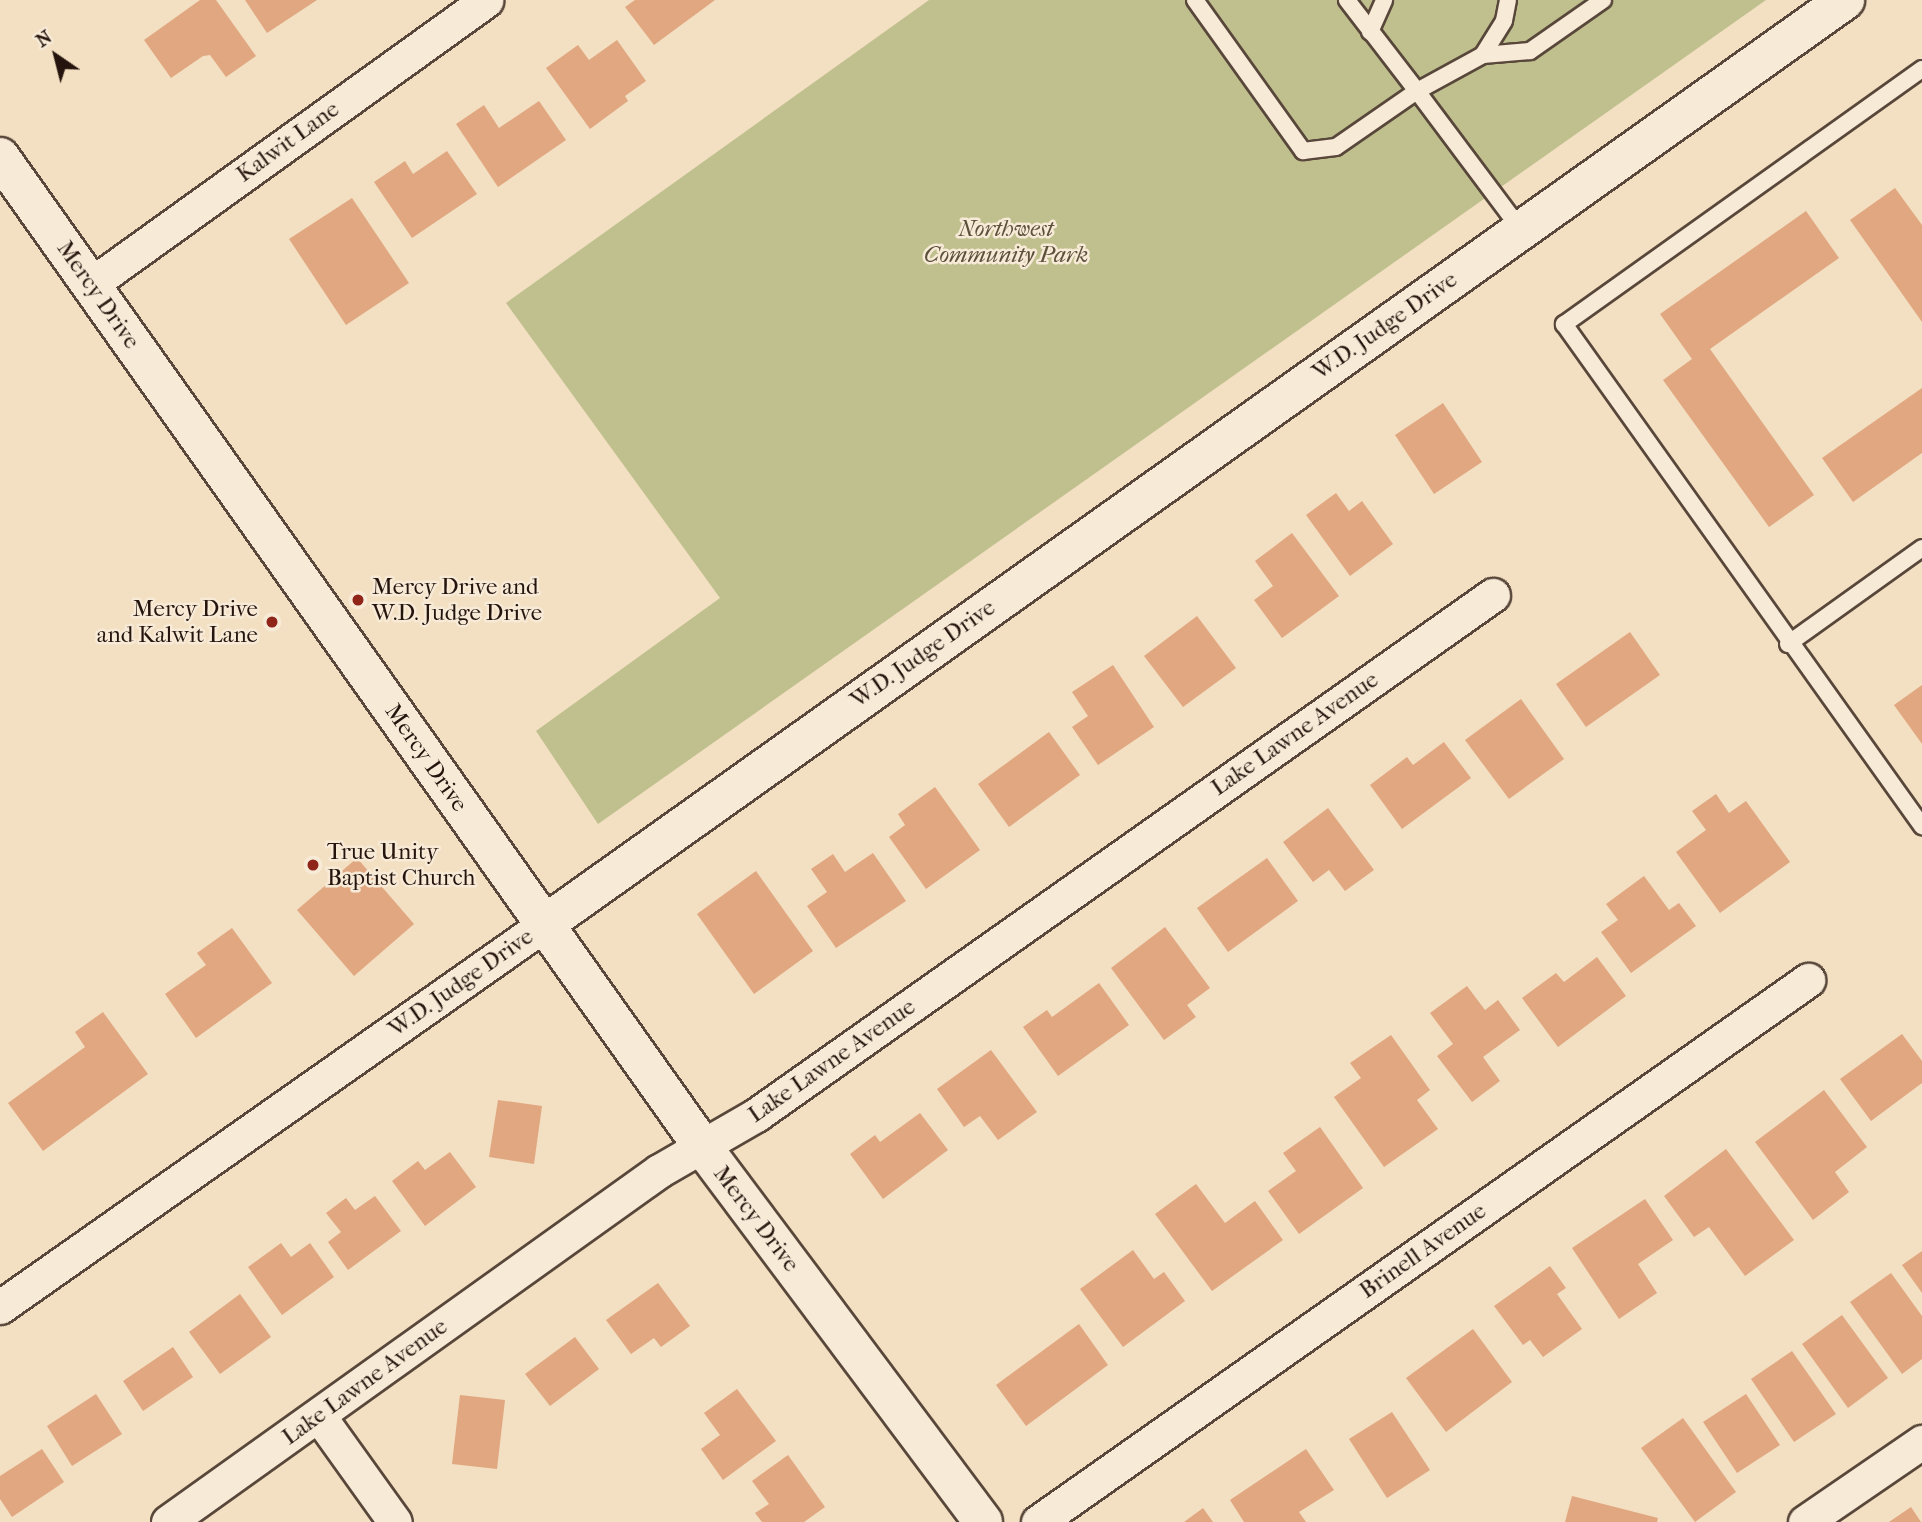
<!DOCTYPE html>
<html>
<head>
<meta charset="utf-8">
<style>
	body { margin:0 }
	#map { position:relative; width:1922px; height:1522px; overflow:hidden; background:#f3dfc1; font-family:"IM FELL French Canon",serif }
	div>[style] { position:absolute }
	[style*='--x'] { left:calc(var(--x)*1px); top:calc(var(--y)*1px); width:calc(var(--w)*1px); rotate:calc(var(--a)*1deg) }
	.green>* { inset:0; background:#c0c08f }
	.building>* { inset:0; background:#e0a781 }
	.roads { filter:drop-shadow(2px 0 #58473a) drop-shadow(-2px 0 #58473a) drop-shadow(0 2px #58473a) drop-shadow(0 -2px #58473a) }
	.service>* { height:16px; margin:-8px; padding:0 8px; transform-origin:8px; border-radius:8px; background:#f7ead7 }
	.minor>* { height:33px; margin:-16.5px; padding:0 16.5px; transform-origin:16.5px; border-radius:16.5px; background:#f7ead7 }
	.tertiary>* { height:38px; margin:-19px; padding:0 19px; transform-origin:19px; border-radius:19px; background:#f7ead7 }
	.dots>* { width:19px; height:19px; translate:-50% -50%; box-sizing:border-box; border:4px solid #f7ead7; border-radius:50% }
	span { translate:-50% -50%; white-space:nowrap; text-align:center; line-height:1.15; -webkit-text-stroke:5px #f7ead7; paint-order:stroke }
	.street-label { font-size:23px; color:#25140d }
	.park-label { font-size:23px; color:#5b503a; font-style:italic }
	.poi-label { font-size:23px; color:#25140d }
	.left { translate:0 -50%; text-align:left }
	.right { translate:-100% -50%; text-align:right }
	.north { position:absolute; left:21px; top:21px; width:70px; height:70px; -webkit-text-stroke:5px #f7ead7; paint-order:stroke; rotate:325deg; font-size:19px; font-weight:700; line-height:28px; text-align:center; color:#25140d }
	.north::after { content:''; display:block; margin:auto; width:24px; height:32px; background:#25140d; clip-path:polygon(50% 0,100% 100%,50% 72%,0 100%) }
</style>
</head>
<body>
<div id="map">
	<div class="green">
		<i style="clip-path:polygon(929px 0,1766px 0,598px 824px,536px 731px,720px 598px,506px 303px)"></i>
	</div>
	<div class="building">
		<i style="clip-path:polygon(200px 0,216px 0,256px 56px,226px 77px,210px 55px,203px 56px,171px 78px,144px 40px)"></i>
		<i style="clip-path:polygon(245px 0,317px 0,267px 33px)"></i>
		<i style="clip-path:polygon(635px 0,715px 0,654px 45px,625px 7px)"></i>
		<i style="clip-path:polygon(617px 40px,646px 81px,625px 96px,628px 101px,590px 129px,546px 68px,578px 45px,589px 60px)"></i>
		<i style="clip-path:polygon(539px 101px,566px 140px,498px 187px,456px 124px,484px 105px,499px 128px)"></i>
		<i style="clip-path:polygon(447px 151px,477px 194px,412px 238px,374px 182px,405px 161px,413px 174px)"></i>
		<i style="clip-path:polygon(1895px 188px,1922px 225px,1922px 322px,1850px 220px)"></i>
		<i style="clip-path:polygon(352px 198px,409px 283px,346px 325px,289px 239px)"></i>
		<i style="clip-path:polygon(1806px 211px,1839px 258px,1710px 349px,1814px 495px,1769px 527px,1663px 380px,1692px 359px,1660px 314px)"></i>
		<i style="clip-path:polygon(1922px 388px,1922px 453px,1853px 502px,1822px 458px)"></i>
		<i style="clip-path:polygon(1443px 403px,1482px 462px,1434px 494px,1395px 435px)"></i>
		<i style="clip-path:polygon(1336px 493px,1349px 511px,1362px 501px,1393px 544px,1350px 576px,1306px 515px)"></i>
		<i style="clip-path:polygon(1292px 533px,1339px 596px,1282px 638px,1254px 600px,1273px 586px,1255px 561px)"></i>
		<i style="clip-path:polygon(1197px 616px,1236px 668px,1183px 707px,1144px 656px)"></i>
		<i style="clip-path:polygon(1630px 632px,1660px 675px,1586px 727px,1556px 684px)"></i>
		<i style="clip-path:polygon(1113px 665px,1154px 727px,1098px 765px,1072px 727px,1088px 716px,1072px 692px)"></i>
		<i style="clip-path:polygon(1922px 685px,1922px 744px,1894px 705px)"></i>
		<i style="clip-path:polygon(1521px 699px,1564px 759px,1509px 799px,1465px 740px)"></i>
		<i style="clip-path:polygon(1049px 732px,1080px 775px,1009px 827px,978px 784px)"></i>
		<i style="clip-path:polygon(1444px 742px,1471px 778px,1402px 829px,1370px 785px,1407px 757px,1413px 765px)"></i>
		<i style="clip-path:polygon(935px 787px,980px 850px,926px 889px,889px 837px,905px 825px,898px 814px)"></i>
		<i style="clip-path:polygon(1716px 794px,1729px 813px,1746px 801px,1790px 862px,1720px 913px,1676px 852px,1706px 830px,1692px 811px)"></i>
		<i style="clip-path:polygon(1328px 808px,1374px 870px,1345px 891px,1329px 870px,1313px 882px,1283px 842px)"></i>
		<i style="clip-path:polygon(873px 853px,906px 901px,836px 948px,807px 906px,827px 892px,811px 869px,833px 854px,845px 872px)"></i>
		<i style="clip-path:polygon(357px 858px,414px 924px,354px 976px,297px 910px)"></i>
		<i style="clip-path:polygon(1267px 858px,1298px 901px,1228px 952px,1197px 908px)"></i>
		<i style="clip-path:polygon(756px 871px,813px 951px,754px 994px,697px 914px)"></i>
		<i style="clip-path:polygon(1644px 876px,1669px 910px,1679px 903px,1696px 926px,1631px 973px,1601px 932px,1618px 920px,1606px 904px)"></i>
		<i style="clip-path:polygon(1165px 927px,1210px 988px,1187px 1005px,1196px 1017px,1164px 1040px,1111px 968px)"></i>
		<i style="clip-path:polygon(232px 928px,272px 983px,196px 1038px,165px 994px,206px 965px,197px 953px)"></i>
		<i style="clip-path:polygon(1597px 957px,1626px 996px,1558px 1047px,1522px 998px,1556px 973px,1564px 982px)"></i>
		<i style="clip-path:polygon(1099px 983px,1129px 1025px,1058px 1076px,1023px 1027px,1047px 1010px,1052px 1017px)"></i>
		<i style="clip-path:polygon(1467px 986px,1485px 1010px,1498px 1000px,1520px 1030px,1483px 1057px,1500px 1081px,1472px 1102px,1437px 1056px,1453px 1044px,1430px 1013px)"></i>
		<i style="clip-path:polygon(103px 1012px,148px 1074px,43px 1151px,8px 1103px,85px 1047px,75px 1032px)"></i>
		<i style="clip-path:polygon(1902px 1034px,1922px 1061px,1922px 1083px,1871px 1121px,1840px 1079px)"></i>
		<i style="clip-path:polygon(1391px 1035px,1430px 1090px,1417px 1100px,1438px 1129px,1384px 1167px,1334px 1097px,1361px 1078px,1350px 1063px)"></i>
		<i style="clip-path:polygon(991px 1050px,1037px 1112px,998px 1140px,980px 1116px,964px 1127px,937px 1089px)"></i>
		<i style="clip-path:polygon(1824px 1090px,1867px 1147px,1835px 1172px,1849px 1192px,1813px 1220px,1755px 1142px)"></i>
		<i style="clip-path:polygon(498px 1100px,542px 1106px,534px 1164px,489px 1157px)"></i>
		<i style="clip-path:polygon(920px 1113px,948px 1150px,883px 1199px,850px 1154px,875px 1135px,880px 1142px)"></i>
		<i style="clip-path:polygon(1320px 1127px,1363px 1188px,1299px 1234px,1268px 1191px,1296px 1171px,1283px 1153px)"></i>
		<i style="clip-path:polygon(1726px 1149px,1794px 1240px,1745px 1276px,1709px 1227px,1694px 1237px,1664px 1196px)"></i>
		<i style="clip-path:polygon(450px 1152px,476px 1187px,425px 1226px,392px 1181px,418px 1161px,425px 1170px)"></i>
		<i style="clip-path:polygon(1196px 1184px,1225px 1223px,1255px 1201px,1283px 1240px,1212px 1291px,1155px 1214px)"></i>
		<i style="clip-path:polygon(375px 1196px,401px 1231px,348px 1270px,328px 1242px,341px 1232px,326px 1213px,346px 1198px,355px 1210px)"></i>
		<i style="clip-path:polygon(1645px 1199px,1673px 1240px,1638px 1264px,1657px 1293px,1619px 1319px,1572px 1248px)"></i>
		<i style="clip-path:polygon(281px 1243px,291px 1257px,310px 1243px,334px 1277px,282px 1315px,248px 1267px)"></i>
		<i style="clip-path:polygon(1133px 1250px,1154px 1279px,1164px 1272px,1185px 1301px,1123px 1347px,1080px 1289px)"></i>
		<i style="clip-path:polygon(1922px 1251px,1922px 1293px,1902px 1265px)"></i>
		<i style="clip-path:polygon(1550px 1266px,1566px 1288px,1557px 1294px,1582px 1329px,1543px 1357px,1530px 1340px,1523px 1345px,1494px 1306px)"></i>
		<i style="clip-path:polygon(1891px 1273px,1922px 1316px,1922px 1359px,1902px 1374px,1850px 1302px)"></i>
		<i style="clip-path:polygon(658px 1283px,690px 1326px,661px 1347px,654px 1338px,631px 1354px,606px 1320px)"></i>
		<i style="clip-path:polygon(240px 1294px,271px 1337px,220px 1374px,189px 1332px)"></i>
		<i style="clip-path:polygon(1842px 1315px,1888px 1378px,1848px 1408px,1802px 1344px)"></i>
		<i style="clip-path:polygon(1079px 1324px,1108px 1365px,1026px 1426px,996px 1385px)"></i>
		<i style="clip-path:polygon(1473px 1329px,1512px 1382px,1446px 1432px,1406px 1378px)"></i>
		<i style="clip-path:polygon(575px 1337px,599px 1369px,550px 1406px,525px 1374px)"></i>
		<i style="clip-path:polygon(173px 1347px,193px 1377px,143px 1411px,123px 1381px)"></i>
		<i style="clip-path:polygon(1792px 1351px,1836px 1414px,1794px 1442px,1751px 1379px)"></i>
		<i style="clip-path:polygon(737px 1389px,776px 1441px,723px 1480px,701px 1449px,720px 1435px,704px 1413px)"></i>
		<i style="clip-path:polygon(96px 1394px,122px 1434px,72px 1466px,47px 1426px)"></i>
		<i style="clip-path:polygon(1746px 1394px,1780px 1445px,1737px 1473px,1703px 1422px)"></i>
		<i style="clip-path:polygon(460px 1395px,505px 1400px,497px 1469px,452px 1464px)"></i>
		<i style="clip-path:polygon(1392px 1412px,1430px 1470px,1387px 1498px,1349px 1439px)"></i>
		<i style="clip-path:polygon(1683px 1418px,1736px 1492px,1695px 1522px,1641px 1448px)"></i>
		<i style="clip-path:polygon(42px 1449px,64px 1482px,12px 1517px,0 1499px,0 1476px)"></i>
		<i style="clip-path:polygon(1306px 1449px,1334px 1490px,1299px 1512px,1306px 1522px,1244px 1522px,1230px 1500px)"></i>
		<i style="clip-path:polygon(788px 1455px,825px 1507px,804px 1522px,762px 1522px,755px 1513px,769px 1504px,752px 1481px)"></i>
		<i style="clip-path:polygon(1572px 1496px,1658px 1518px,1657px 1522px,1565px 1522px)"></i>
		<i style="clip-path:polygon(1911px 1507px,1921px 1522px,1889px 1522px)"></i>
		<i style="clip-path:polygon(1203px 1508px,1213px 1522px,1184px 1522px)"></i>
	</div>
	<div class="roads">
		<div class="service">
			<i style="--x:1195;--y:0;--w:186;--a:54.4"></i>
			<i style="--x:1303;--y:151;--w:33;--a:-7"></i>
			<i style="--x:1336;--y:147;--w:98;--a:-34.7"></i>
			<i style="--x:1417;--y:91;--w:115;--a:-127.6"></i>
			<i style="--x:1508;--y:0;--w:21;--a:101"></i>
			<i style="--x:1504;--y:21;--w:40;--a:122"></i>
			<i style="--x:1483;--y:55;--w:75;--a:151.4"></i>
			<i style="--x:1417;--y:91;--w:174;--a:53.2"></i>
			<i style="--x:1370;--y:32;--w:35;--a:-66"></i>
			<i style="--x:1483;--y:55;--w:47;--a:-4.9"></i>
			<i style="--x:1530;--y:51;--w:89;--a:-34.9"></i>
			<i style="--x:1922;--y:69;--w:440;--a:144.5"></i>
			<i style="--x:1564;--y:324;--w:617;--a:54.51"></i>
			<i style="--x:1788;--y:644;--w:165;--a:-35.6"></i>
		</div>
		<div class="minor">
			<i style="--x:90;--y:285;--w:488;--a:-35.7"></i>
			<i style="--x:0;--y:1307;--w:666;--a:-35.1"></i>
			<i style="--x:319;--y:1416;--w:130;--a:54.4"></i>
			<i style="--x:168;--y:1522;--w:604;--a:-35.56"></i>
			<i style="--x:659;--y:1171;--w:112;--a:-30"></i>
			<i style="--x:756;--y:1115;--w:902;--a:-35.21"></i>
			<i style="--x:1038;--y:1522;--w:942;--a:-35.14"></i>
			<i style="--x:1805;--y:1522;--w:142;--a:-34.4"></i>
		</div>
		<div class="tertiary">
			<i style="--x:0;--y:157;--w:1213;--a:54.63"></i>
			<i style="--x:702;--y:1146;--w:469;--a:53.2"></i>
			<i style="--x:545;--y:924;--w:1595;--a:-35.4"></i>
		</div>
	</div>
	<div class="dots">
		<i style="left:358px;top:600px;background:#8f2418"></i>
		<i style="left:272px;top:622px;background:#8f2418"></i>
		<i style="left:313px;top:865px;background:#8f2418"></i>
	</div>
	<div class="street-label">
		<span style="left:288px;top:142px;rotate:-36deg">Kalwit Lane</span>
		<span style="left:98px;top:295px;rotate:55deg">Mercy Drive</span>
		<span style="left:1385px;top:326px;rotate:-35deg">W.D. Judge Drive</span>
		<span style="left:923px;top:654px;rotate:-35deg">W.D. Judge Drive</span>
		<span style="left:1295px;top:734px;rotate:-35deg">Lake Lawne Avenue</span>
		<span style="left:426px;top:758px;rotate:55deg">Mercy Drive</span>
		<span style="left:461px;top:983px;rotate:-35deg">W.D. Judge Drive</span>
		<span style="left:832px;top:1061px;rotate:-35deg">Lake Lawne Avenue</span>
		<span style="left:756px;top:1219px;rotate:53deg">Mercy Drive</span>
		<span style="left:1423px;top:1251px;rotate:-35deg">Brinell Avenue</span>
		<span style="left:365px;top:1382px;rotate:-36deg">Lake Lawne Avenue</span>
	</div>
	<div class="park-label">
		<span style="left:1006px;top:242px">Northwest<br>Community Park</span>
	</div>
	<div class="poi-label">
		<span class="left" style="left:372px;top:600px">Mercy Drive and<br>W.D. Judge Drive</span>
		<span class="right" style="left:258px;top:622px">Mercy Drive<br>and Kalwit Lane</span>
		<span class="left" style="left:327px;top:865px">True Unity<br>Baptist Church</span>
	</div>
	<div class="north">N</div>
</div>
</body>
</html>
